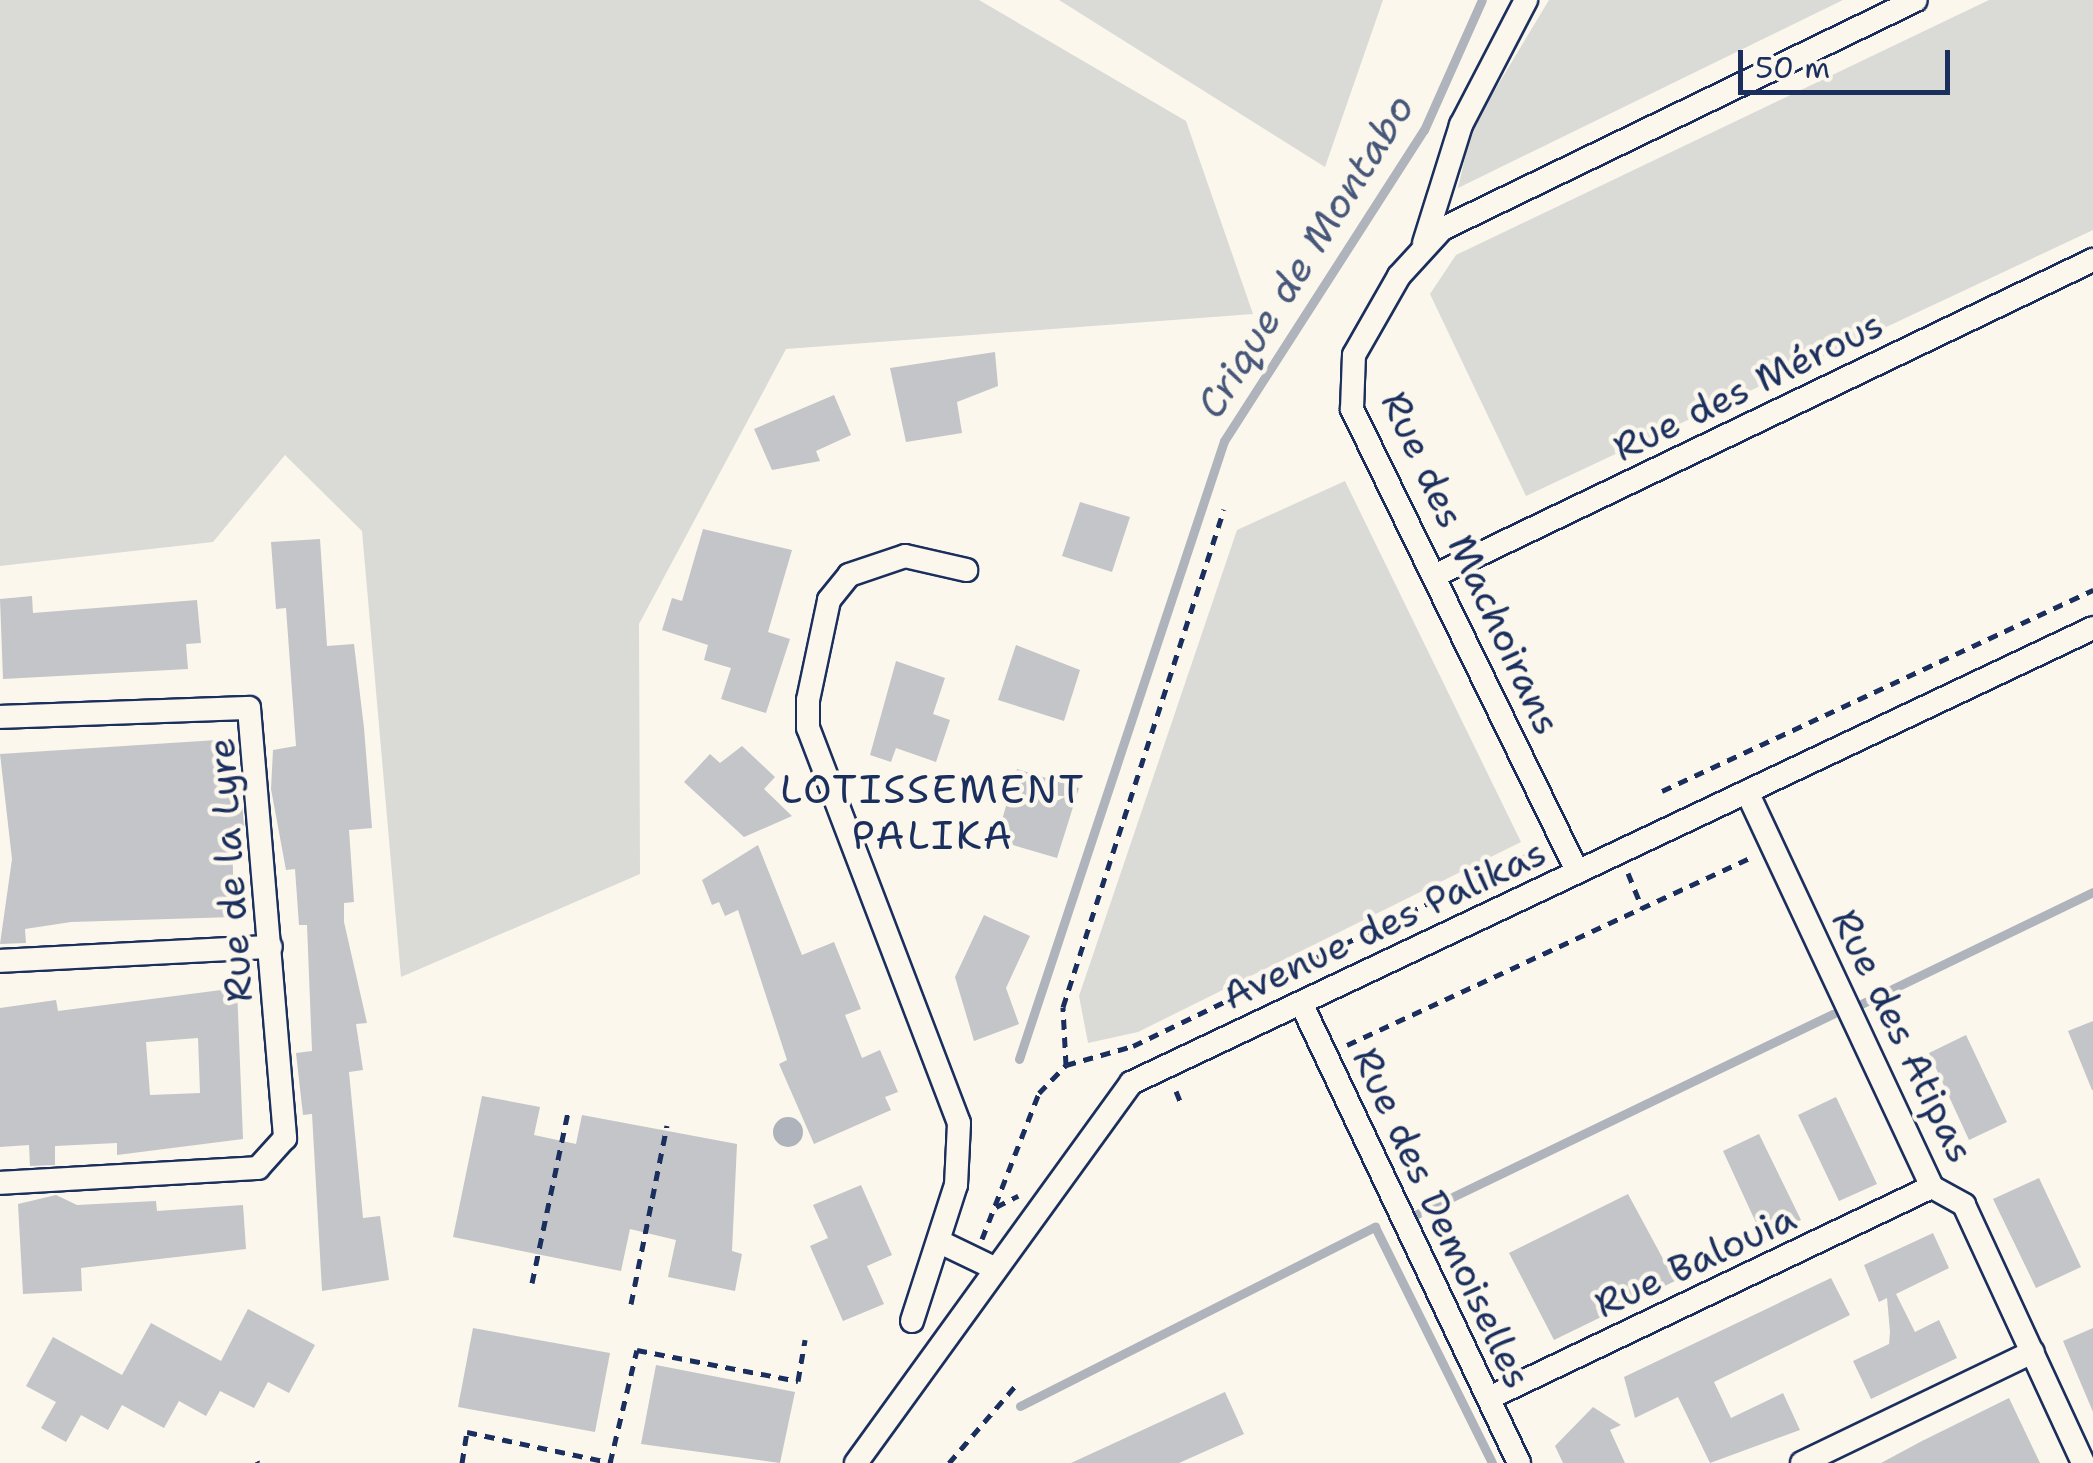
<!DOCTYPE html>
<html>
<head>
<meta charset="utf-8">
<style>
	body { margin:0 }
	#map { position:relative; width:2093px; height:1463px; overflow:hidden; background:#fbf7ec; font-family:"Shantell Sans",sans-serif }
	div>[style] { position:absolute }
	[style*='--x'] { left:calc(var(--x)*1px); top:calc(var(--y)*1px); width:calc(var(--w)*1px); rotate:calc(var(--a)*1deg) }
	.green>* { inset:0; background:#dadad7 }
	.water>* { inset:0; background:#afb3bb }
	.round { border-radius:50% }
	.stream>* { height:9px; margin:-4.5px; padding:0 4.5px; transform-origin:4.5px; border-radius:4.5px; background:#afb3bb }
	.building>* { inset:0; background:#c3c5c9 }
	.path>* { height:5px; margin-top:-2.5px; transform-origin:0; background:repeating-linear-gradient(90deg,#1b2f5e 0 10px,transparent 0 18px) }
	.roads { filter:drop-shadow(2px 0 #1b2f5e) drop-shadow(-2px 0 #1b2f5e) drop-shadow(0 2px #1b2f5e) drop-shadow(0 -2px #1b2f5e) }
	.street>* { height:22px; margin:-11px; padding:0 11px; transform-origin:11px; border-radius:11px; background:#fbf7ec }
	span { translate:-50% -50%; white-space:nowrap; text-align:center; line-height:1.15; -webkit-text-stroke:9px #fbf7ec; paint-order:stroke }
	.street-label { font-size:38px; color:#1b2f5e }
	.water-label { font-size:40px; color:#47577a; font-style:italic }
	.neighbourhood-label { font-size:40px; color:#1b2f5e; letter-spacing:2.5px }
	.scale { position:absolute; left:1738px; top:50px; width:212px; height:45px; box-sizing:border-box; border:5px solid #1b2f5e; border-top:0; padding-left:12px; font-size:30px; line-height:35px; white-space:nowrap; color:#1b2f5e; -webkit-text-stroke:8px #fbf7ec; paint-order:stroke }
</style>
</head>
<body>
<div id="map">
	<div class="green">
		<i style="clip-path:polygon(0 0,979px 0,1186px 121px,1253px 314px,786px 349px,639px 624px,640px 874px,401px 977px,362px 531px,285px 455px,213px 542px,0 566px)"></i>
		<i style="clip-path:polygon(1059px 0,1383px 0,1325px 167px)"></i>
		<i style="clip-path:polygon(1549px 0,1843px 0,1458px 188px,1472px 128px)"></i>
		<i style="clip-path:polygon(1989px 0,2093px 0,2093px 230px,1526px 496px,1430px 294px,1456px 255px)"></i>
		<i style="clip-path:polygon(1345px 481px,1521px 842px,1138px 1032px,1088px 1043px,1079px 996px,1237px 530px)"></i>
	</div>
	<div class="water">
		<i class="round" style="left:773px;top:1117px;width:30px;height:30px"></i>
	</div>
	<div class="stream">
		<i style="--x:1857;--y:1006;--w:262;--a:-25.8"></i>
		<i style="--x:1019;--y:1059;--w:651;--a:-71.65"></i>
		<i style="--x:1224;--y:441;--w:370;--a:-57.3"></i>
		<i style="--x:1424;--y:130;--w:142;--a:-66"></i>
		<i style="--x:1415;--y:1215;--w:464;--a:-25.7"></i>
		<i style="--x:1020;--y:1406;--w:398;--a:-26.8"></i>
		<i style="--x:1375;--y:1227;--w:263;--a:63.6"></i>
	</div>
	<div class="building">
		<i style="clip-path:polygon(995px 352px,998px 386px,957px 402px,962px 433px,906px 442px,890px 368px)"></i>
		<i style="clip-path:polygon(834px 395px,851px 435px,816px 451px,820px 461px,772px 470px,754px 429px)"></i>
		<i style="clip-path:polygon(1080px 502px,1130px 517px,1112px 572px,1062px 556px)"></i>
		<i style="clip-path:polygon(703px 529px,792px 550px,768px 632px,790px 639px,766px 713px,721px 699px,731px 668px,704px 660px,708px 645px,662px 630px,672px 598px,682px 601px)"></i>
		<i style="clip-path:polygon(320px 539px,327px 646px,354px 644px,364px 728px,372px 828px,349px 830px,354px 902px,344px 903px,344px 922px,367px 1023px,356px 1024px,363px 1070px,349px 1072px,363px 1218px,380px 1216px,389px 1280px,322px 1291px,312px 1114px,303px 1115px,296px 1053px,312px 1051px,307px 925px,299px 925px,295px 869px,286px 870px,271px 789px,273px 750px,296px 746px,286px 608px,276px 609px,271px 542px)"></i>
		<i style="clip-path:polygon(32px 596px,33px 613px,197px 600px,201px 643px,186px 644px,188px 669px,3px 679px,0 599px)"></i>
		<i style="clip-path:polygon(1016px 645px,1080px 670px,1064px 721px,998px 700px)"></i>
		<i style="clip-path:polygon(896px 661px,945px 678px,933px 714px,950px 720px,936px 762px,896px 748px,891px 762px,870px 755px)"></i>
		<i style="clip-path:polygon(217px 740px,220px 793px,241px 791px,244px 826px,232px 827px,234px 917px,71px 922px,25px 929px,26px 943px,0 944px,12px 859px,0 754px)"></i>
		<i style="clip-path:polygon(742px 746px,775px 777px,764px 789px,792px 816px,744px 837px,684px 782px,710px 754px,720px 763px)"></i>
		<i style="clip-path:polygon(1017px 769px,1079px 788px,1057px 858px,996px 840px)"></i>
		<i style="clip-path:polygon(758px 845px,802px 955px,834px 942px,861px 1009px,845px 1015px,862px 1058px,880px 1050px,898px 1092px,885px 1097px,891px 1110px,814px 1144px,779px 1064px,787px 1060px,738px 910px,725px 916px,719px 902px,712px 905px,702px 880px)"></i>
		<i style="clip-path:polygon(984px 915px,1030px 936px,1006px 988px,1019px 1024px,974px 1041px,955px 977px)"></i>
		<i style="clip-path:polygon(evenodd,237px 988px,243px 1139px,117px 1155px,117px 1143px,55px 1146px,55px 1165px,30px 1166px,29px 1145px,0 1147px,0 1008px,56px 1000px,58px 1011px,237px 988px,198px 1038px,200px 1093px,150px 1095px,146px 1042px,198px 1038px)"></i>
		<i style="clip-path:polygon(2093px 1021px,2093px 1090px,2092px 1090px,2068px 1031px)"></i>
		<i style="clip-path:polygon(1966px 1035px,2007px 1122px,1969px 1140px,1929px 1053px)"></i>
		<i style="clip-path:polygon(482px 1096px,540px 1107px,534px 1135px,576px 1144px,582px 1115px,737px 1144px,732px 1251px,742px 1254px,735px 1291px,668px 1277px,676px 1240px,630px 1229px,621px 1271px,453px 1237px)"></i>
		<i style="clip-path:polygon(1836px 1097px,1877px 1184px,1839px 1201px,1798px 1115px)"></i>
		<i style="clip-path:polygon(1759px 1134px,1801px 1220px,1763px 1238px,1723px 1151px)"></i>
		<i style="clip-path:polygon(2039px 1178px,2081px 1267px,2036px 1288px,1993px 1199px)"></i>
		<i style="clip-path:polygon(861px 1185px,892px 1255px,867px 1266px,884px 1304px,843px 1321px,810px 1246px,828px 1238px,813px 1205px)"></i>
		<i style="clip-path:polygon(1628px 1194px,1675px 1281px,1554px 1340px,1509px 1253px)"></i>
		<i style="clip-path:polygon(56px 1195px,77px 1205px,156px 1201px,157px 1211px,243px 1205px,246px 1249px,81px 1268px,82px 1291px,23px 1294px,18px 1204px)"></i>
		<i style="clip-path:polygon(1933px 1233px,1949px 1268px,1896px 1294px,1915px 1332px,1939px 1320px,1957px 1358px,1871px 1399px,1853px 1361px,1889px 1344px,1890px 1332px,1887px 1298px,1879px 1302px,1864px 1265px)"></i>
		<i style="clip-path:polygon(1831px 1278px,1850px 1315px,1714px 1382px,1731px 1418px,1783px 1393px,1800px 1430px,1710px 1463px,1678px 1397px,1635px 1418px,1624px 1377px)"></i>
		<i style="clip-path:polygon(248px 1309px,315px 1345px,289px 1393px,268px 1382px,254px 1408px,220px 1391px,206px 1416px,179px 1401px,164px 1428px,122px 1405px,108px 1430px,81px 1415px,66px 1442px,41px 1428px,56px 1402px,26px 1386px,53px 1337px,122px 1375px,151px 1323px,221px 1361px)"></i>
		<i style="clip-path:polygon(473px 1328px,610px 1353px,595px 1432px,458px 1407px)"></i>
		<i style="clip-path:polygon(2093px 1328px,2093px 1412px,2063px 1341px)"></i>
		<i style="clip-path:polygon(656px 1365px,795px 1392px,780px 1463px,641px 1444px)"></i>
		<i style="clip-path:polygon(1225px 1392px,1244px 1434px,1179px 1463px,1071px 1463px)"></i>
		<i style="clip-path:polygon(2009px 1398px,2040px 1463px,1881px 1463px,1922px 1441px)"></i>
		<i style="clip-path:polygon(1593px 1407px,1621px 1425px,1610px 1430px,1625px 1463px,1563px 1463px,1555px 1446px)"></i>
	</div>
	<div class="path">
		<i style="--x:1662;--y:791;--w:476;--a:-25"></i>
		<i style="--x:1628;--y:873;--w:38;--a:68"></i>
		<i style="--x:1347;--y:1045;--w:444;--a:-24.9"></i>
		<i style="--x:1066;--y:1065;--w:58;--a:-93"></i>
		<i style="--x:1063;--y:1007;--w:523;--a:-72.08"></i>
		<i style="--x:1176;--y:1091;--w:16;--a:68"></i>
		<i style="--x:996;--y:1207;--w:25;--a:-27"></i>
		<i style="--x:982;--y:1239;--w:157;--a:-68.7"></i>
		<i style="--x:1039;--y:1093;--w:39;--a:-46"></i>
		<i style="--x:1066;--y:1065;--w:70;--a:-15.8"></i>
		<i style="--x:1133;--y:1046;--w:454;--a:-25.8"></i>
		<i style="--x:532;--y:1283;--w:179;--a:-78.1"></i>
		<i style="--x:631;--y:1304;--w:182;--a:-78.6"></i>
		<i style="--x:257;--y:1461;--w:2;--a:63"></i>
		<i style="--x:462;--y:1463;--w:31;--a:-81"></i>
		<i style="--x:467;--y:1432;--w:149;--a:12"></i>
		<i style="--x:610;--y:1463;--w:116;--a:-76.6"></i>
		<i style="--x:637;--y:1350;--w:164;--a:10.9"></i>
		<i style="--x:798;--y:1381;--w:42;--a:-80.3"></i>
		<i style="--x:949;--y:1463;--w:103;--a:-49.3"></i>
	</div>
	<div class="roads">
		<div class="street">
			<i style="--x:1424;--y:243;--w:124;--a:-72.6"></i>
			<i style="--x:1461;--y:125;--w:141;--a:-62.5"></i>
			<i style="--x:1434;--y:576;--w:731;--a:-25.62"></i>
			<i style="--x:0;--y:717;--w:249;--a:-2.1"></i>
			<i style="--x:249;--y:708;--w:432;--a:85.2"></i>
			<i style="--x:285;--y:1138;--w:40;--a:132"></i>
			<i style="--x:258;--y:1168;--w:258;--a:176.7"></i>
			<i style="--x:1747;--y:792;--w:436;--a:64.9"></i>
			<i style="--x:1932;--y:1187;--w:37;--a:29"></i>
			<i style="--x:1964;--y:1205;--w:284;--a:65.2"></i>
			<i style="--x:1577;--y:871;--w:514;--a:-115.97"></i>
			<i style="--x:1352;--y:409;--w:54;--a:-87.9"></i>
			<i style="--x:1354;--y:355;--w:91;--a:-60.3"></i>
			<i style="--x:1399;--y:276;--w:64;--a:-47.5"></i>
			<i style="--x:1442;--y:229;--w:526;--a:-25.79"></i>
			<i style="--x:0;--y:961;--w:271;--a:-3"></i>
			<i style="--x:1301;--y:1003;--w:509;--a:64.64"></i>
			<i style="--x:940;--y:1242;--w:62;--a:25.7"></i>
			<i style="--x:912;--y:1321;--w:143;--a:-72.1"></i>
			<i style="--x:956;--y:1185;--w:62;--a:-87.2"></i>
			<i style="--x:959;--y:1123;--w:423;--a:-110.9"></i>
			<i style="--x:808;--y:728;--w:28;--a:-90"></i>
			<i style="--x:808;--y:700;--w:102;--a:-78.1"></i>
			<i style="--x:829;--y:600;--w:32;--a:-51"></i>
			<i style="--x:849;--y:575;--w:59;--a:-18.7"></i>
			<i style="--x:905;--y:556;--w:63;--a:12.9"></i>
			<i style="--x:1489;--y:1398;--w:491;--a:-25.5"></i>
			<i style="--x:856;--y:1463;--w:469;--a:-54.1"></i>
			<i style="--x:1131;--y:1083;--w:1064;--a:-25.31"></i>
			<i style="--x:1802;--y:1463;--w:256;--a:-25.7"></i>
		</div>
	</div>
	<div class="street-label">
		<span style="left:1748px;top:386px;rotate:-26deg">Rue des Mérous</span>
		<span style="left:1471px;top:563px;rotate:65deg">Rue des Machoirans</span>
		<span style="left:230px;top:870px;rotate:-94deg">Rue de la Lyre</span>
		<span style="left:1384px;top:924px;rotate:-25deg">Avenue des Palikas</span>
		<span style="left:1903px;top:1036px;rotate:64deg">Rue des Atipas</span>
		<span style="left:1442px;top:1218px;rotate:65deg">Rue des Demoiselles</span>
		<span style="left:1695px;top:1261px;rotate:-25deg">Rue Balouia</span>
	</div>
	<div class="water-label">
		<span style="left:1305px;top:256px;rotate:-58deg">Crique de Montabo</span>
	</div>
	<div class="neighbourhood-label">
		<span style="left:933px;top:812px">LOTISSEMENT<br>PALIKA</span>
	</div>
	<div class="scale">50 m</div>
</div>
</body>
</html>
